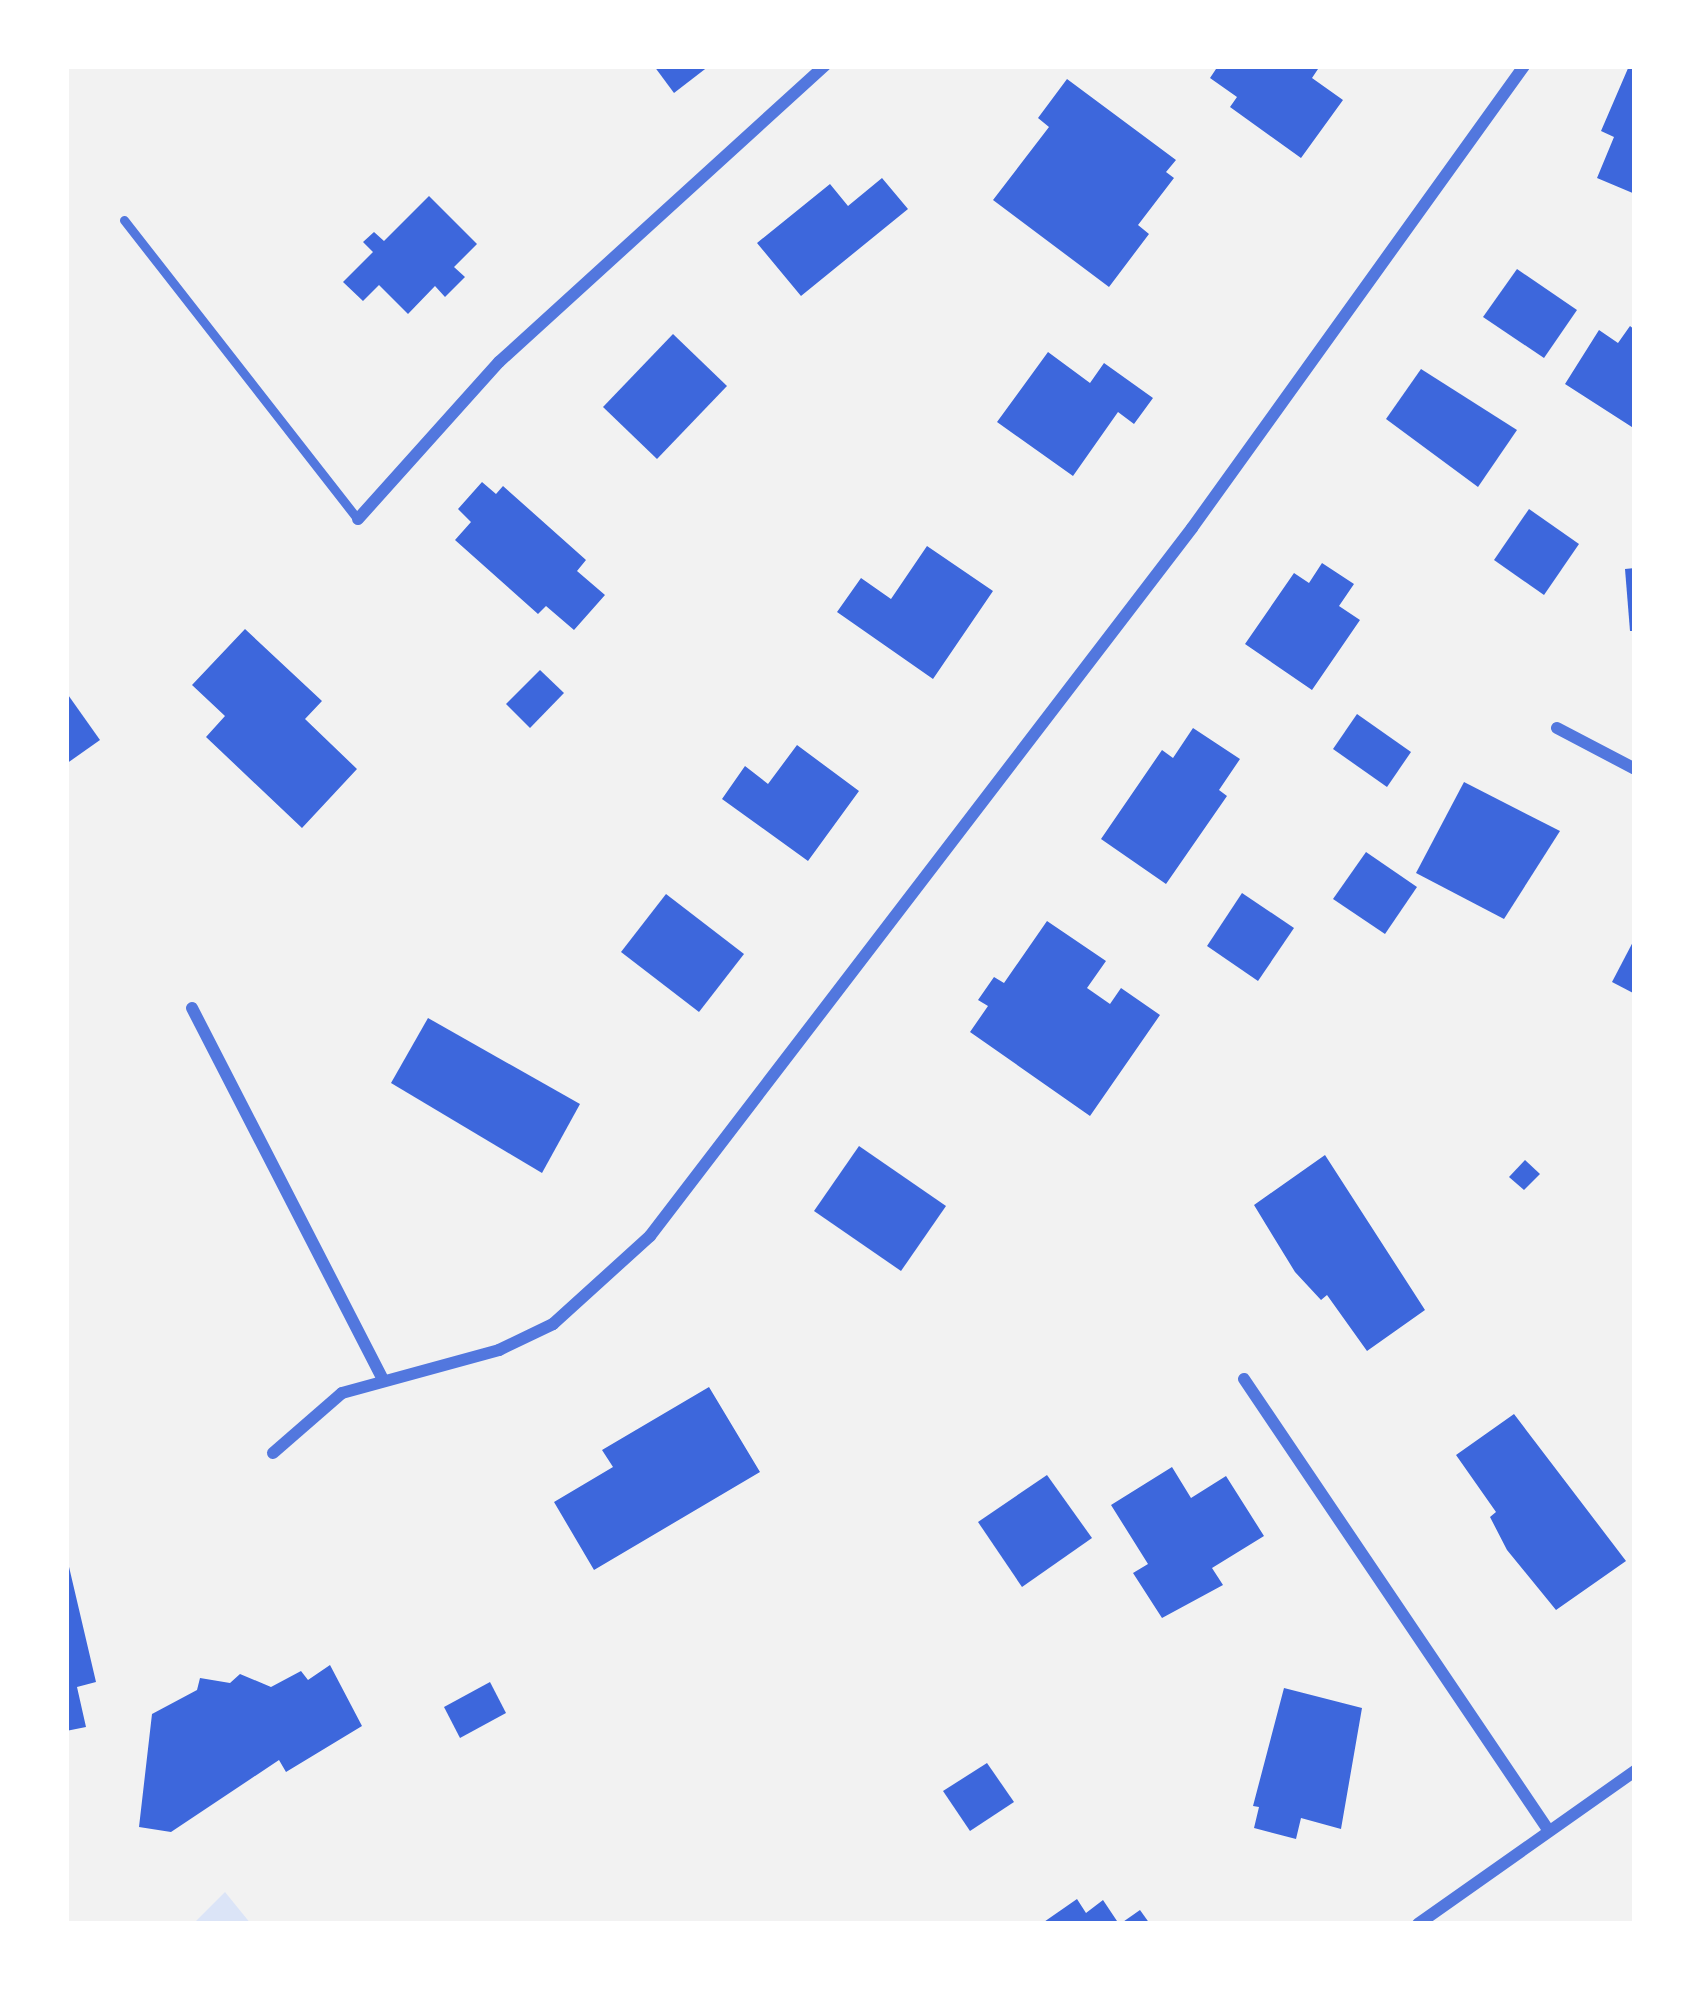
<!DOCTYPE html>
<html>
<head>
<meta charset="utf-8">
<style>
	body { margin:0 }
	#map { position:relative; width:1701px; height:1990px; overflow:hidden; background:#f2f2f2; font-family:"Crimson Pro",serif }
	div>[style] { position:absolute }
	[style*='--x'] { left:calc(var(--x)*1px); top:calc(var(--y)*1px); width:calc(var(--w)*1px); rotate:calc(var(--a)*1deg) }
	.green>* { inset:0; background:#dbe4f7 }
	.building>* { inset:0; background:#3d67dc }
	.service>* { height:9px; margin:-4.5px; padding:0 4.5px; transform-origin:4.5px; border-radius:4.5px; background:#5277de }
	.minor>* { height:12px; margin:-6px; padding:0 6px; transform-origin:6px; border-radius:6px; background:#5277de }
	span { translate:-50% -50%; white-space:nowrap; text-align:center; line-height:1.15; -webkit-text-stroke:9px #fff; paint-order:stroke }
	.frame { position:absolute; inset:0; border:69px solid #fff; pointer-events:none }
</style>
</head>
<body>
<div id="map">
	<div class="green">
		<i style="clip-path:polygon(225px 1892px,251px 1924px,193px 1924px)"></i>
	</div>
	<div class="building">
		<i style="clip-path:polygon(654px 66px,709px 66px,674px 93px)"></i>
		<i style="clip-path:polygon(1218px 66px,1320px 66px,1312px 78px,1343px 100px,1301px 158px,1230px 107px,1237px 97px,1210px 78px)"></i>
		<i style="clip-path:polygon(1629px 66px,1635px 66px,1635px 194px,1597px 178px,1614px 137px,1601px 131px)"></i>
		<i style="clip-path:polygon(1067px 79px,1176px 160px,1166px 172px,1174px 178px,1138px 225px,1149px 234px,1109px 287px,993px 200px,1049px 127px,1038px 118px)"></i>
		<i style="clip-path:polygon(882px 178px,908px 209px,801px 296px,757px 243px,830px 184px,848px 206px)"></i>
		<i style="clip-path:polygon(429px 196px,477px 244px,454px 267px,465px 277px,445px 297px,435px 286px,408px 314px,379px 285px,363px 301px,343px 282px,373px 252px,363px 242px,374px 232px,384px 241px)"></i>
		<i style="clip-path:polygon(1517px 269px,1577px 310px,1544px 358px,1483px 317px)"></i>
		<i style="clip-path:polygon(1630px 326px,1635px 330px,1635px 429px,1565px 384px,1599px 330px,1618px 343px)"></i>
		<i style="clip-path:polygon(673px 334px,727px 386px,657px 459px,603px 407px)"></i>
		<i style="clip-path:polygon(1048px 352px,1090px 383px,1104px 363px,1153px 398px,1134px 424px,1118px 412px,1073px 476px,997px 422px)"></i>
		<i style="clip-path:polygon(1421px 369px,1517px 430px,1478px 487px,1386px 419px)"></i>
		<i style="clip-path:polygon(482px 482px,496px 494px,503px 486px,586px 560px,577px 571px,605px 595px,574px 630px,546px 606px,538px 614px,455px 540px,471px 522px,458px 509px)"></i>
		<i style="clip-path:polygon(1529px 509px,1579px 544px,1544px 595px,1494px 560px)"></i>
		<i style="clip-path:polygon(927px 546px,993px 591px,933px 679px,837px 612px,861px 578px,891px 599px)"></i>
		<i style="clip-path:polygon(1322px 563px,1354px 584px,1339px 606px,1360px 620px,1312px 690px,1245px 644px,1294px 573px,1309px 583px)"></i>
		<i style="clip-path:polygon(1635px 568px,1635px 631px,1630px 631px,1625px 569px)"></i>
		<i style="clip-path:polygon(245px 629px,322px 701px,305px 719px,357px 769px,302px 828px,206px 737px,225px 716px,192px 685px)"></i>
		<i style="clip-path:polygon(540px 670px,564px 693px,530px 728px,506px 704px)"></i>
		<i style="clip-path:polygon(66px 692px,100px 740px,66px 764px)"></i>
		<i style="clip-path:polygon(1357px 714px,1411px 752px,1387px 787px,1333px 749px)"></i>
		<i style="clip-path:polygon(1193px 728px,1240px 759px,1219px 790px,1227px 796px,1166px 884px,1101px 839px,1162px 750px,1173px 758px)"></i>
		<i style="clip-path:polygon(797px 745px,859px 791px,808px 861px,722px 799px,745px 766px,768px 784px)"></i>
		<i style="clip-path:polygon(1464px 782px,1560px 831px,1504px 919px,1416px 873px)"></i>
		<i style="clip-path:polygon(1366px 852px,1417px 887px,1385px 934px,1333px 899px)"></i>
		<i style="clip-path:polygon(1242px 893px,1294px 928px,1258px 981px,1207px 946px)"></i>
		<i style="clip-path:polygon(666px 894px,744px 954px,699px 1012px,621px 952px)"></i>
		<i style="clip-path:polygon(1047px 921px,1106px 961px,1087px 988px,1110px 1004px,1121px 988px,1160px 1015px,1090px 1116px,970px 1032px,988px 1006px,978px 1000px,994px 977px,1004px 983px)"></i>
		<i style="clip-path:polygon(1635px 938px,1635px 994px,1612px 982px)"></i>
		<i style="clip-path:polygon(428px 1018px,580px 1104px,542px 1173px,391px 1083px)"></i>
		<i style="clip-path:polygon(859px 1146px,946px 1206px,901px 1271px,814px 1211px)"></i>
		<i style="clip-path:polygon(1325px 1155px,1425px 1310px,1367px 1351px,1327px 1295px,1321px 1300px,1295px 1272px,1254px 1205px)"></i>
		<i style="clip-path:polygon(1525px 1160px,1540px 1174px,1524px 1190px,1509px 1177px)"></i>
		<i style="clip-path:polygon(709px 1387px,760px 1472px,594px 1570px,554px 1502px,613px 1467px,602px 1450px)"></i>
		<i style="clip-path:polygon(1514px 1414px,1626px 1561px,1556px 1610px,1507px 1550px,1490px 1517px,1496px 1512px,1456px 1455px)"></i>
		<i style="clip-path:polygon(1172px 1467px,1191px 1498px,1226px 1476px,1264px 1536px,1212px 1568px,1223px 1585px,1162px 1618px,1133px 1573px,1148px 1564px,1111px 1505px)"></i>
		<i style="clip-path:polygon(1047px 1475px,1092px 1538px,1022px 1587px,978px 1522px)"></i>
		<i style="clip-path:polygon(66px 1554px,96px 1682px,77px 1687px,86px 1727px,66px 1731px)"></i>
		<i style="clip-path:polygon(330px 1665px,362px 1726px,286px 1772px,279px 1760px,171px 1832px,139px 1827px,152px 1714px,197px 1690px,200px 1678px,230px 1683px,240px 1674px,271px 1687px,301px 1671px,308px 1680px)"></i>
		<i style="clip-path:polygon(490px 1682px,506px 1713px,460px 1738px,444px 1707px)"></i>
		<i style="clip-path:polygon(1284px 1688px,1362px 1708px,1341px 1829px,1301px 1818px,1296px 1839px,1254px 1828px,1259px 1807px,1253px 1806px)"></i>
		<i style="clip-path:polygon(987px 1763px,1014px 1802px,970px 1831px,943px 1791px)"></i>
		<i style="clip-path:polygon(1077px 1899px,1086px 1913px,1103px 1900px,1119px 1924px,1041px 1924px)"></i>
		<i style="clip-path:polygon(1140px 1910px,1150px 1924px,1120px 1924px)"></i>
	</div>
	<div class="service">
		<i style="--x:124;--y:220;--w:380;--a:52"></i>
	</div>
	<div class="minor">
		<i style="--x:358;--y:519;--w:211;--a:-48.1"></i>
		<i style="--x:499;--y:362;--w:440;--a:-42.3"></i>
		<i style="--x:1557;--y:728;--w:88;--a:27.7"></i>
		<i style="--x:192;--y:1008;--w:416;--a:62.8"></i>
		<i style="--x:1244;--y:1379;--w:545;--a:55.99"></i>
		<i style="--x:273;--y:1453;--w:91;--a:-41"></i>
		<i style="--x:342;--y:1393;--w:163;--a:-15.3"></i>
		<i style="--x:499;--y:1350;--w:60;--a:-25.7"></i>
		<i style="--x:553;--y:1324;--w:131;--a:-42.2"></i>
		<i style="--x:650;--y:1236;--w:892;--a:-52.56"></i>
		<i style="--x:1192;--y:528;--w:569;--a:-54.3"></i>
		<i style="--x:1418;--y:1924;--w:266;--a:-35.2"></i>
	</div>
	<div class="frame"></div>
</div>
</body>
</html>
